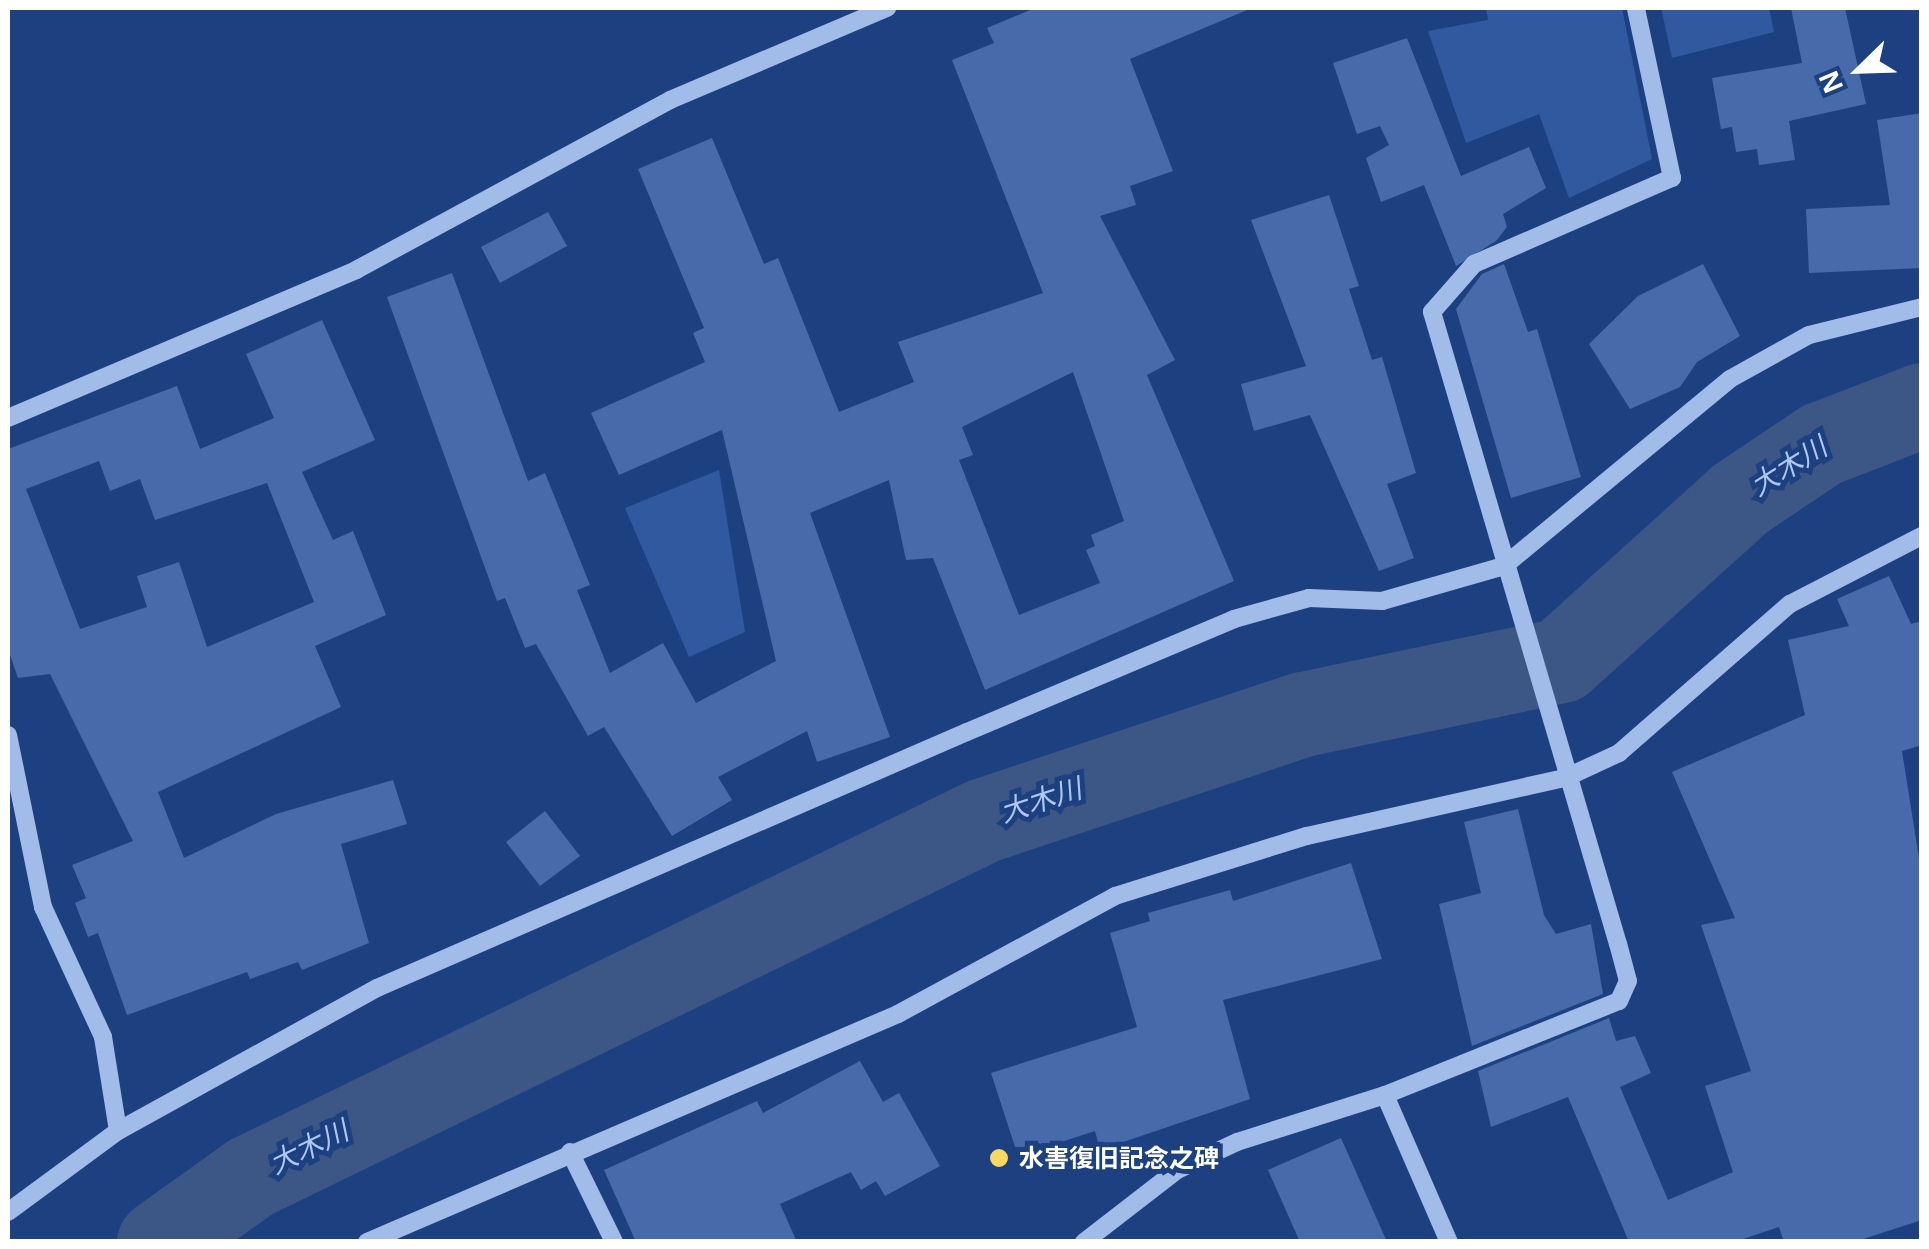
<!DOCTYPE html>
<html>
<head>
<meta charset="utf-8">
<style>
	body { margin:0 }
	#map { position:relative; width:1929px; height:1249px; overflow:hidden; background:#1d4180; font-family:Arial,"Noto Sans JP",sans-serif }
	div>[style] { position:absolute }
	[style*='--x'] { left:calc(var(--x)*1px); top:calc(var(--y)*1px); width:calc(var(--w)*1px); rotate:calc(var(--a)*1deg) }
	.green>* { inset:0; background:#31599f }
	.river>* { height:85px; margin:-42.5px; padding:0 42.5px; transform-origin:42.5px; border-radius:42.5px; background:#3c5685 }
	.building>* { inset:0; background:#466aaa }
	.minor>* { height:18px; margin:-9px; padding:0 9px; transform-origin:9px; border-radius:9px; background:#a2bce9 }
	.dots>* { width:28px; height:28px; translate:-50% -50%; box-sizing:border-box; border:5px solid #1d4180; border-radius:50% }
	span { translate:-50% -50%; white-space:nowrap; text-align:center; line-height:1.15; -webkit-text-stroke:10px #1d4180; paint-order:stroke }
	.poi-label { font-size:25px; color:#fff; font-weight:700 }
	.left { translate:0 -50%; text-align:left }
	.water-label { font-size:28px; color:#adc7f1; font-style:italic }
	.frame { position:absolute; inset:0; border:10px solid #fff; pointer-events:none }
	.north { position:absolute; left:1809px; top:20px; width:100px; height:100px; -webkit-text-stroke:8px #1d4180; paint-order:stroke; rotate:247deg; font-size:28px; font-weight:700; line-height:40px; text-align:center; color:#fff }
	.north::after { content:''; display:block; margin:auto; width:35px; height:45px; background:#fff; clip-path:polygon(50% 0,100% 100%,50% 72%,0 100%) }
</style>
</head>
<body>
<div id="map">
	<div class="green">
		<i style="clip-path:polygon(1486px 8px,1622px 8px,1652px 159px,1569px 198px,1539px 114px,1466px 143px,1428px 31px,1488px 20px)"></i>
		<i style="clip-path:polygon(1661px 8px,1769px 8px,1774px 32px,1672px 58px)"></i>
		<i style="clip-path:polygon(719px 470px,745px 632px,689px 657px,625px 508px)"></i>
	</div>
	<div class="river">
		<i style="--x:159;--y:1242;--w:112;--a:-35.5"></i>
		<i style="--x:250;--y:1177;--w:816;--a:-25.94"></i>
		<i style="--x:984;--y:820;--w:336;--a:-18.4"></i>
		<i style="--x:1303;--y:714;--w:264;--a:-11.8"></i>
		<i style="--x:1561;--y:660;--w:240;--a:-42.1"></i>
		<i style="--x:1739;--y:499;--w:99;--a:-33.9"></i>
		<i style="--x:1821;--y:444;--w:108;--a:-21.1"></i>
	</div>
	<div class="building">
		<i style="clip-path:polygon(evenodd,1035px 8px,1252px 8px,1130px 59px,1173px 171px,1130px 186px,1136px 205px,1100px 216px,1175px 360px,1147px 375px,1234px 581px,985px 690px,933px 558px,906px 560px,889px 480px,810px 513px,890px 737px,817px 762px,807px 731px,718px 777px,732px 800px,672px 836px,604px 727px,588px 736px,536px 644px,525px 648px,505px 598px,497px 601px,387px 297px,452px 273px,528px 481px,545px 473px,590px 585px,577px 590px,610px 673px,663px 643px,696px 703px,776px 661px,722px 430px,619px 475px,591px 413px,705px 362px,693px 333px,704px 328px,638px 169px,712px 138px,764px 264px,778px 258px,839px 412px,914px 382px,898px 342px,1043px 293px,952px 60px,994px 43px,987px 28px,1035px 8px,1073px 372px,1124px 521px,1091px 535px,1095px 546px,1086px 550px,1100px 583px,1019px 615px,959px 460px,973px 455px,962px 427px,1073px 372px)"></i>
		<i style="clip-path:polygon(1791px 8px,1845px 8px,1866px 104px,1789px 121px,1795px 160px,1759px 165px,1757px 149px,1736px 152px,1732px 127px,1721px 129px,1712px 78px,1802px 63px)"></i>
		<i style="clip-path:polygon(1407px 38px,1461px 176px,1529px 147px,1546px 188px,1503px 214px,1507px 227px,1496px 241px,1456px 266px,1424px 185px,1381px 202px,1366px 158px,1389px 145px,1380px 126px,1357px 134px,1333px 63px)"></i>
		<i style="clip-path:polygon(1922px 113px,1922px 268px,1809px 273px,1806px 209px,1890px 205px,1877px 120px)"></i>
		<i style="clip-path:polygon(1329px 195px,1359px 286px,1349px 289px,1372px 360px,1382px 357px,1416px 473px,1387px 484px,1414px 558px,1379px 571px,1310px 415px,1254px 431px,1241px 384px,1306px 366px,1251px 220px)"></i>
		<i style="clip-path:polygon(548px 212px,567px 246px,500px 283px,481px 247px)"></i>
		<i style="clip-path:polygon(1504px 264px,1528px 332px,1537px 329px,1581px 477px,1511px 498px,1456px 309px,1482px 274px)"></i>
		<i style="clip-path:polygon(1703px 264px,1740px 336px,1697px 362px,1680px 387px,1630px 409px,1589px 344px,1638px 296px)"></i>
		<i style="clip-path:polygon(evenodd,322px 320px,375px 440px,302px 472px,333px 540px,353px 531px,386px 615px,315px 646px,341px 707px,158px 792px,184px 858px,276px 814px,393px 780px,407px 824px,341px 844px,369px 943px,302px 970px,298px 962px,250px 979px,247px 972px,127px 1015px,98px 933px,88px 937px,75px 903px,86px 898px,72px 865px,133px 841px,50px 674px,18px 678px,8px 649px,8px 449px,177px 386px,200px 449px,274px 418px,246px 354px,322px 320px,99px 461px,110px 491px,140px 479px,155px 520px,267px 483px,314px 602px,207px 647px,179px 562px,137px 576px,147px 607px,80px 629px,26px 489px,99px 461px)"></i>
		<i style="clip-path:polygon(1889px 576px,1911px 624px,1922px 621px,1922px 745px,1902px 751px,1922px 877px,1922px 1220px,1854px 1242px,1784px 1242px,1779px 1227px,1734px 1242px,1629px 1242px,1568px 1097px,1491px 1127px,1478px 1071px,1609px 1018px,1616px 1041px,1635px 1036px,1651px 1073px,1620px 1087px,1668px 1200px,1733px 1172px,1705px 1086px,1751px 1071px,1701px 925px,1735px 918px,1672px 772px,1805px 715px,1788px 640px,1849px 626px,1837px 599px)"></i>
		<i style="clip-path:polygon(1518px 809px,1544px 915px,1556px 934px,1591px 924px,1603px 994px,1472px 1046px,1439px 904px,1481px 893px,1464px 822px)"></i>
		<i style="clip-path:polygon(545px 811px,580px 856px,540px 886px,506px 842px)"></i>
		<i style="clip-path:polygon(1351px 863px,1382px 959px,1223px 1000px,1250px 1099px,1100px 1150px,1095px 1131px,1018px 1156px,991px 1073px,1137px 1027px,1110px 933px,1150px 921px,1148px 913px,1230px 890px,1233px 901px)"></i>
		<i style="clip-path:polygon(860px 1061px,883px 1102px,899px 1093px,940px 1166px,885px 1196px,876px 1181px,861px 1190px,851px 1172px,780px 1204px,797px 1242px,636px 1242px,604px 1170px,757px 1101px,763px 1113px)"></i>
		<i style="clip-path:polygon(1341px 1138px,1387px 1242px,1300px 1242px,1268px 1170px)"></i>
	</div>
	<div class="minor">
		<i style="--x:8;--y:418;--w:378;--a:-23"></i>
		<i style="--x:356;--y:270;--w:357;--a:-28.4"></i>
		<i style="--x:670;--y:100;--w:236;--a:-23"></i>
		<i style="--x:8;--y:735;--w:176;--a:78.5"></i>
		<i style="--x:43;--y:907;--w:143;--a:65.2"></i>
		<i style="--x:103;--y:1037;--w:95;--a:80.9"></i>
		<i style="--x:1385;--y:1095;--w:160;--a:66.5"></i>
		<i style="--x:570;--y:1152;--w:100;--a:63.9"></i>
		<i style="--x:8;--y:1212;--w:137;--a:-36.4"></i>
		<i style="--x:118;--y:1131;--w:296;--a:-28.9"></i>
		<i style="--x:377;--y:988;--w:643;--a:-23.46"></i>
		<i style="--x:967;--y:732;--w:290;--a:-22.9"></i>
		<i style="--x:1234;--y:619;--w:78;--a:-15.6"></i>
		<i style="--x:1309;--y:598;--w:73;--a:2.4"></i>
		<i style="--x:1382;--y:601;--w:127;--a:-16"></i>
		<i style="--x:1504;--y:566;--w:293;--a:-39.6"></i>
		<i style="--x:1730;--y:379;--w:90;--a:-29.1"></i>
		<i style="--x:1809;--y:335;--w:116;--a:-13.9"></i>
		<i style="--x:367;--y:1242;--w:578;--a:-23.24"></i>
		<i style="--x:898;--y:1014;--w:247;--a:-28.5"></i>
		<i style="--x:1115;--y:896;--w:201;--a:-17.4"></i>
		<i style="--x:1307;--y:836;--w:264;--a:-12.7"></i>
		<i style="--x:1565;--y:778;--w:60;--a:-24.8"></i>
		<i style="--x:1619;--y:753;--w:227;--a:-41.1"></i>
		<i style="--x:1790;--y:604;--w:148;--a:-27.3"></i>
		<i style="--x:1084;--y:1242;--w:118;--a:-37.7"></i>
		<i style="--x:1177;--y:1170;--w:66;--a:-25"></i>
		<i style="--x:1237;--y:1142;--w:155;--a:-17.6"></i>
		<i style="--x:1385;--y:1095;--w:252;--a:-21.9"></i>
		<i style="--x:1619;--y:1001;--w:22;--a:-66"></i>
		<i style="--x:1628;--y:981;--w:38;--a:-105"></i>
		<i style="--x:1618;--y:944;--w:659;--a:-106.4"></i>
		<i style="--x:1432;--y:312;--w:64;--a:-48.8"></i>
		<i style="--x:1474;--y:264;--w:216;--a:-23.5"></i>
		<i style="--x:1672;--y:178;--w:174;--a:-102"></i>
	</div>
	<div class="dots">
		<i style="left:999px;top:1158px;background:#f8d860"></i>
	</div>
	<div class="poi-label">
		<span class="left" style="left:1019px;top:1158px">水害復旧記念之碑</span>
	</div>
	<div class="water-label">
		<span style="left:1789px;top:467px;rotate:-32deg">大木川</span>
		<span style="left:1041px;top:801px;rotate:-18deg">大木川</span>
		<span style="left:309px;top:1148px;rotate:-26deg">大木川</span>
	</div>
	<div class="frame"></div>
	<div class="north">N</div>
</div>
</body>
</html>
